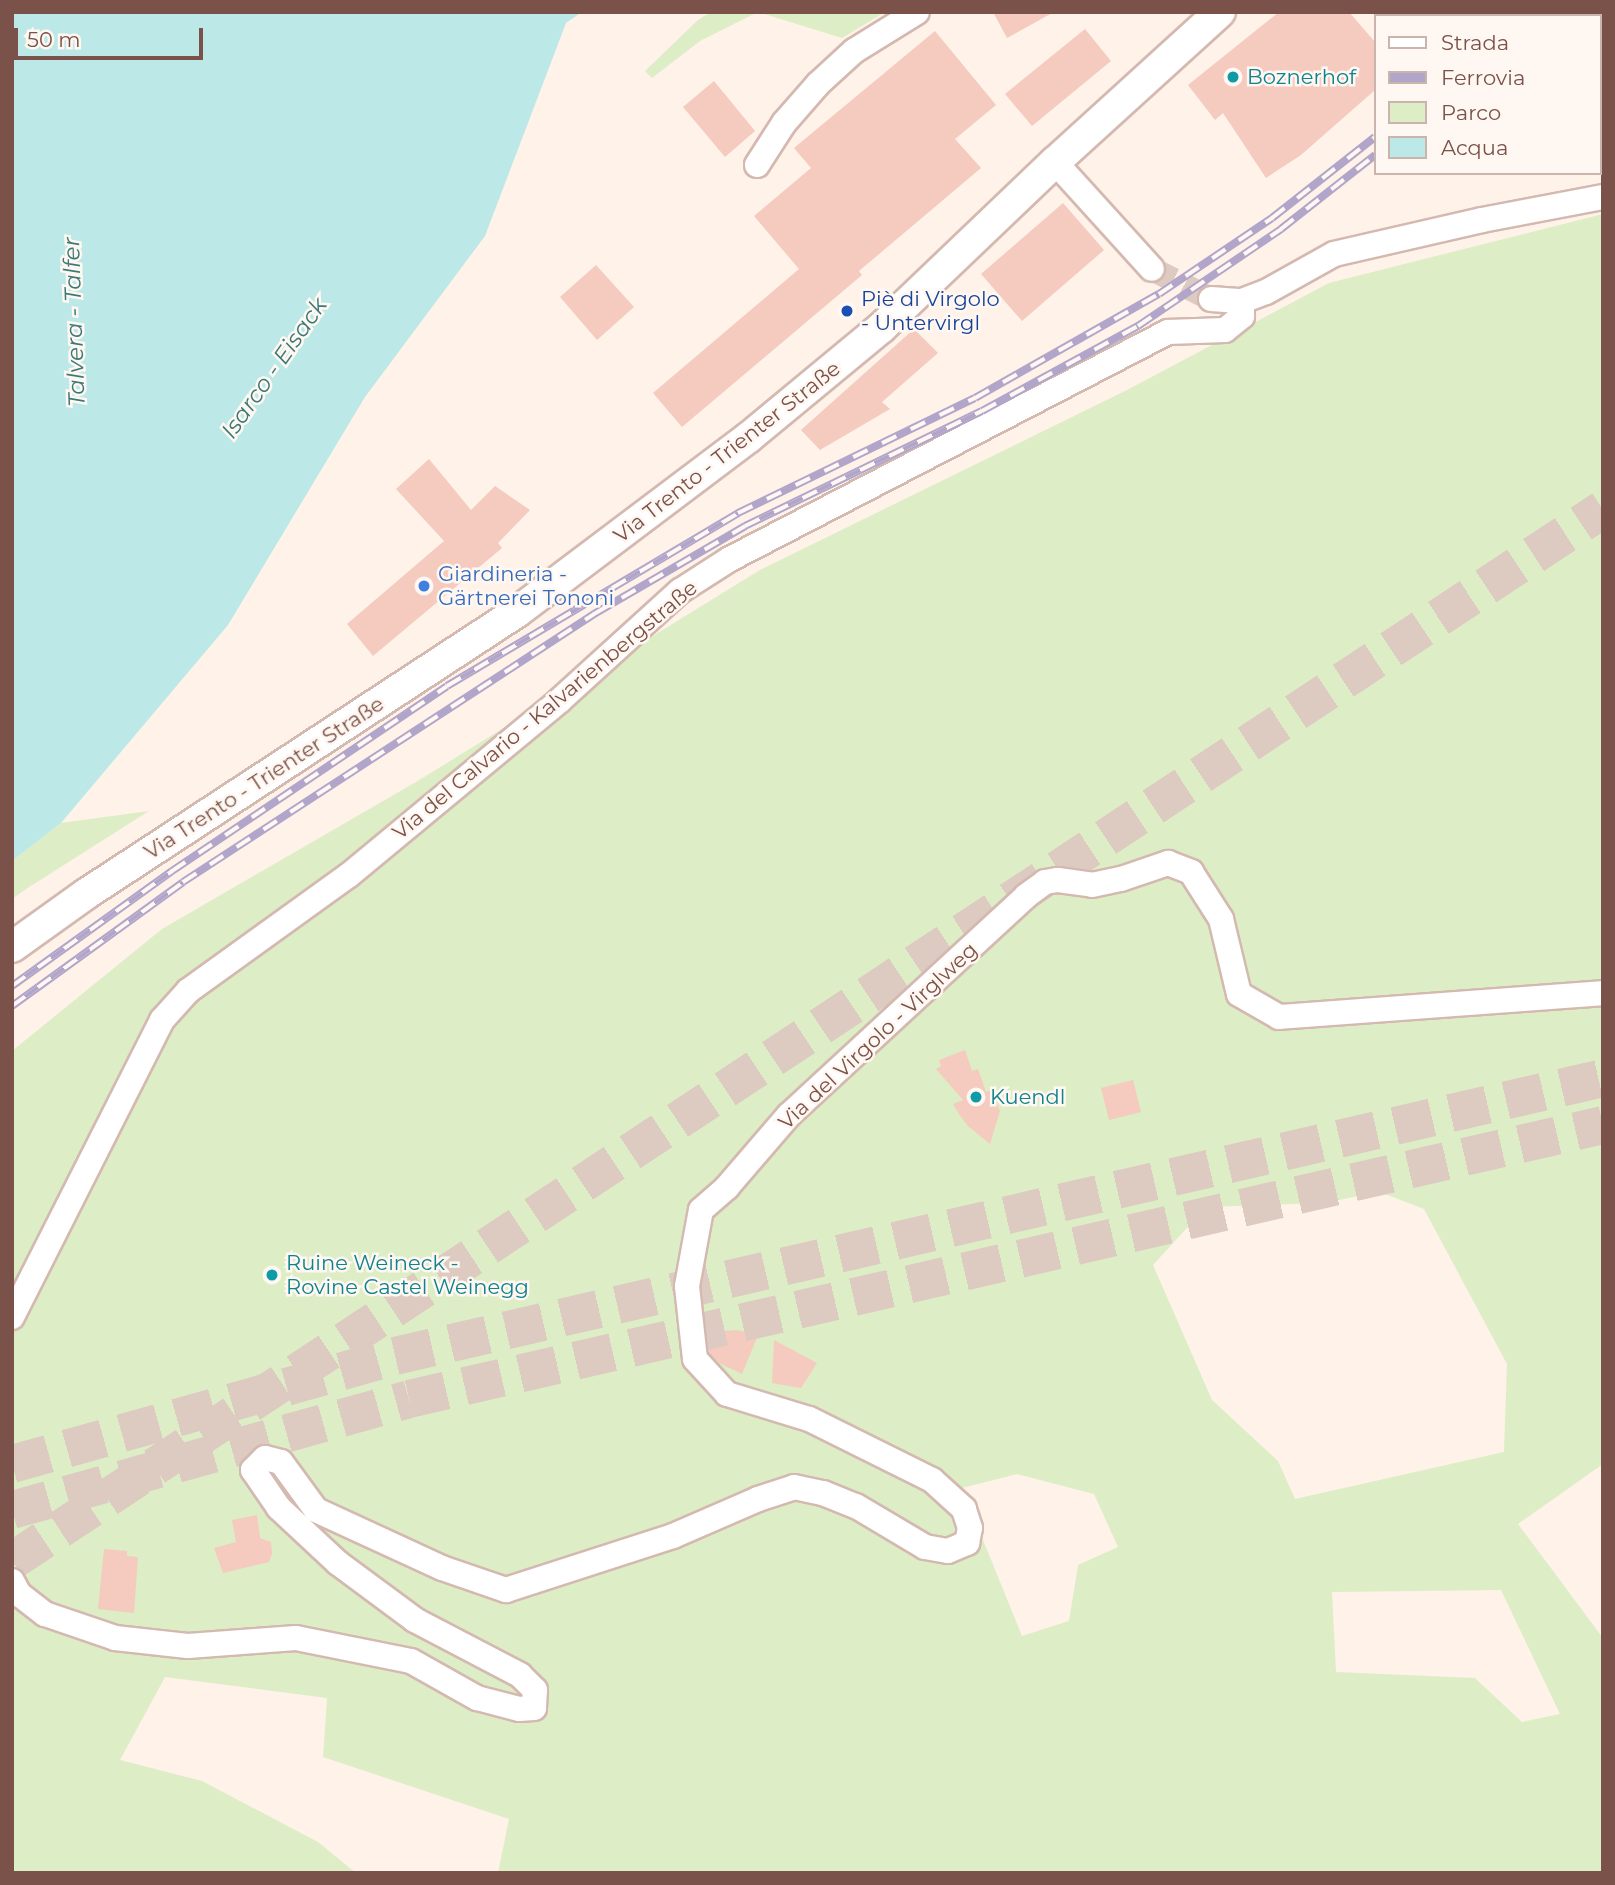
<!DOCTYPE html>
<html>
<head>
<meta charset="utf-8">
<style>
	body { margin:0 }
	#map { position:relative; width:1615px; height:1885px; overflow:hidden; background:#fef2e9; font-family:Montserrat,sans-serif }
	div>[style] { position:absolute }
	[style*='--x'] { left:calc(var(--x)*1px); top:calc(var(--y)*1px); width:calc(var(--w)*1px); rotate:calc(var(--a)*1deg) }
	.green>* { inset:0; background:#ddedc6 }
	.water>* { inset:0; background:#bce9e7 }
	.building>* { inset:0; background:#f5cabf }
	.minor-tunnel>* { height:24px; margin-top:-12px; transform-origin:0; background:repeating-linear-gradient(90deg,#ddcac1 0 24px,transparent 0 36px) }
	.primary-tunnel>* { height:38px; margin-top:-19px; transform-origin:0; background:repeating-linear-gradient(90deg,#ddcac1 0 38px,transparent 0 57px) }
	.motorway-tunnel>* { height:38px; margin-top:-19px; transform-origin:0; background:repeating-linear-gradient(90deg,#ddcac1 0 38px,transparent 0 57px) }
	.roads { filter:drop-shadow(2px 0 #d4b9b0) drop-shadow(-2px 0 #d4b9b0) drop-shadow(0 2px #d4b9b0) drop-shadow(0 -2px #d4b9b0) }
	.minor>* { height:24px; margin:-12px; padding:0 12px; transform-origin:12px; border-radius:12px; background:#fff }
	.tertiary>* { height:30px; margin:-15px; padding:0 15px; transform-origin:15px; border-radius:15px; background:#fff }
	.rail>* { height:8px; margin-top:-4px; transform-origin:0; background:repeating-linear-gradient(90deg,#fff7f1 0 16px,#b2a5ca 0 32px); box-sizing:border-box; border-block:2px solid #b2a5ca }
	.dots>* { width:19px; height:19px; translate:-50% -50%; box-sizing:border-box; border:4px solid #fff7f1; border-radius:50% }
	span { translate:-50% -50%; white-space:nowrap; text-align:center; line-height:1.15; -webkit-text-stroke:5px #fff7f1; paint-order:stroke }
	.culture-label { font-size:21px; color:#0d838f }
	.left { translate:0 -50%; text-align:left }
	.transit-label { font-size:21px; color:#164399 }
	.street-label { font-size:21px; color:#7b524a }
	.shop-label { font-size:21px; color:#366cbe }
	.water-label { font-size:23px; color:#3a7977; font-style:italic }
	.frame { position:absolute; inset:0; border:14px solid #7b524a; pointer-events:none }
	.legend { position:absolute; left:1374px; top:14px; width:228px; height:161px; box-sizing:border-box; background:#fff7f1; border:2px solid #cab5ae; margin:0; padding:9px 12px; list-style:none; font-size:21px; color:#7b524a }
	.legend li { display:flex; align-items:center; gap:14px; height:35px }
	.legend b { width:35px; border:2px solid #cab5ae }
	.scale { position:absolute; left:14px; top:28px; width:189px; height:32px; box-sizing:border-box; border:4px solid #7b524a; border-top:0; padding-left:9px; font-size:21px; line-height:24px; white-space:nowrap; color:#7b524a; -webkit-text-stroke:5px #fff7f1; paint-order:stroke }
</style>
</head>
<body>
<div id="map">
	<div class="green">
		<i style="clip-path:polygon(711px 12px,885px 12px,842px 38px,758px 12px,700px 41px,652px 78px,645px 71px,698px 20px)"></i>
		<i style="clip-path:polygon(evenodd,1603px 214px,1603px 1464px,1518px 1524px,1603px 1638px,1603px 1873px,498px 1873px,509px 1819px,323px 1757px,327px 1698px,165px 1677px,120px 1760px,202px 1781px,318px 1842px,356px 1873px,12px 1873px,12px 1051px,162px 929px,416px 782px,760px 570px,1127px 390px,1329px 283px,1603px 214px,1380px 1192px,1424px 1209px,1507px 1364px,1504px 1452px,1295px 1499px,1278px 1461px,1212px 1400px,1153px 1265px,1206px 1207px,1323px 1203px,1380px 1192px,1603px 214px,1017px 1474px,1094px 1494px,1118px 1547px,1078px 1565px,1069px 1621px,1022px 1636px,962px 1488px,1017px 1474px,1603px 214px,1501px 1590px,1560px 1714px,1522px 1722px,1475px 1678px,1336px 1672px,1332px 1592px,1501px 1590px)"></i>
		<i style="clip-path:polygon(149px 811px,26px 889px,12px 899px,12px 861px,61px 823px)"></i>
	</div>
	<div class="water">
		<i style="clip-path:polygon(12px 12px,582px 12px,566px 23px,485px 236px,365px 397px,228px 625px,61px 823px,12px 861px)"></i>
	</div>
	<div class="building">
		<i style="clip-path:polygon(993px 12px,1054px 12px,1007px 38px)"></i>
		<i style="clip-path:polygon(1279px 12px,1349px 12px,1375px 42px,1375px 90px,1301px 155px,1266px 178px,1223px 113px,1215px 120px,1188px 85px)"></i>
		<i style="clip-path:polygon(1085px 29px,1111px 61px,1032px 126px,1005px 94px)"></i>
		<i style="clip-path:polygon(935px 31px,996px 105px,955px 139px,981px 168px,859px 271px,862px 275px,682px 427px,653px 393px,799px 269px,754px 216px,811px 168px,794px 148px)"></i>
		<i style="clip-path:polygon(714px 81px,755px 131px,725px 157px,683px 107px)"></i>
		<i style="clip-path:polygon(1063px 203px,1104px 250px,1022px 321px,981px 274px)"></i>
		<i style="clip-path:polygon(596px 265px,634px 307px,597px 340px,560px 297px)"></i>
		<i style="clip-path:polygon(914px 329px,938px 353px,882px 402px,890px 409px,820px 450px,801px 430px)"></i>
		<i style="clip-path:polygon(429px 459px,471px 510px,495px 486px,530px 510px,498px 543px,502px 548px,373px 656px,347px 624px,444px 541px,396px 489px)"></i>
		<i style="clip-path:polygon(965px 1050px,972px 1071px,978px 1069px,986px 1092px,992px 1090px,1000px 1111px,990px 1144px,968px 1126px,959px 1114px,953px 1104px,963px 1100px,936px 1069px,941px 1066px,939px 1060px)"></i>
		<i style="clip-path:polygon(1133px 1080px,1141px 1112px,1109px 1120px,1101px 1088px)"></i>
		<i style="clip-path:polygon(737px 1330px,758px 1335px,742px 1374px,719px 1363px,709px 1353px,709px 1332px)"></i>
		<i style="clip-path:polygon(774px 1340px,817px 1363px,801px 1388px,772px 1383px)"></i>
		<i style="clip-path:polygon(257px 1515px,260px 1538px,271px 1542px,272px 1554px,269px 1562px,223px 1573px,214px 1548px,236px 1542px,232px 1520px)"></i>
		<i style="clip-path:polygon(104px 1549px,127px 1551px,127px 1556px,138px 1557px,134px 1613px,98px 1609px)"></i>
	</div>
	<div class="minor-tunnel">
		<i style="--x:1152;--y:269;--w:66;--a:27"></i>
	</div>
	<div class="primary-tunnel">
		<i style="--x:12;--y:1561;--w:1907;--a:-33.47"></i>
	</div>
	<div class="motorway-tunnel">
		<i style="--x:12;--y:1464;--w:398;--a:-15.7"></i>
		<i style="--x:395;--y:1356;--w:1240;--a:-12.96"></i>
		<i style="--x:12;--y:1510;--w:412;--a:-15.6"></i>
		<i style="--x:409;--y:1399;--w:1225;--a:-12.92"></i>
	</div>
	<div class="roads">
		<div class="minor">
			<i style="--x:1055;--y:162;--w:144;--a:47.8"></i>
			<i style="--x:757;--y:165;--w:50;--a:-57.3"></i>
			<i style="--x:784;--y:123;--w:52;--a:-48.9"></i>
			<i style="--x:818;--y:84;--w:49;--a:-42.5"></i>
			<i style="--x:854;--y:51;--w:74;--a:-31.8"></i>
			<i style="--x:1211;--y:299;--w:31;--a:4"></i>
			<i style="--x:1242;--y:301;--w:26;--a:-21"></i>
			<i style="--x:1266;--y:292;--w:78;--a:-29.2"></i>
			<i style="--x:1334;--y:254;--w:152;--a:-12.9"></i>
			<i style="--x:1482;--y:220;--w:123;--a:-10.8"></i>
			<i style="--x:12;--y:1317;--w:333;--a:-63.2"></i>
			<i style="--x:162;--y:1020;--w:39;--a:-48"></i>
			<i style="--x:188;--y:991;--w:198;--a:-35.8"></i>
			<i style="--x:349;--y:875;--w:273;--a:-39.6"></i>
			<i style="--x:559;--y:701;--w:164;--a:-42.3"></i>
			<i style="--x:680;--y:591;--w:59;--a:-32.6"></i>
			<i style="--x:730;--y:559;--w:493;--a:-27.4"></i>
			<i style="--x:1168;--y:332;--w:57;--a:-2"></i>
			<i style="--x:1225;--y:330;--w:22;--a:-39"></i>
			<i style="--x:1242;--y:316;--w:15;--a:-90"></i>
			<i style="--x:12;--y:1581;--w:15;--a:62"></i>
			<i style="--x:19;--y:1594;--w:33;--a:38"></i>
			<i style="--x:45;--y:1614;--w:74;--a:18.9"></i>
			<i style="--x:115;--y:1638;--w:73;--a:6.3"></i>
			<i style="--x:188;--y:1646;--w:108;--a:-4.2"></i>
			<i style="--x:296;--y:1638;--w:117;--a:11.3"></i>
			<i style="--x:411;--y:1661;--w:76;--a:29.3"></i>
			<i style="--x:477;--y:1698;--w:43;--a:14.7"></i>
			<i style="--x:519;--y:1709;--w:15;--a:-4"></i>
			<i style="--x:534;--y:1708;--w:18;--a:-87"></i>
			<i style="--x:535;--y:1690;--w:21;--a:-135"></i>
			<i style="--x:520;--y:1675;--w:119;--a:-152.4"></i>
			<i style="--x:415;--y:1620;--w:96;--a:-143.5"></i>
			<i style="--x:338;--y:1563;--w:81;--a:-137"></i>
			<i style="--x:279;--y:1508;--w:46;--a:-124.4"></i>
			<i style="--x:253;--y:1470;--w:17;--a:-45"></i>
			<i style="--x:265;--y:1458;--w:16;--a:14"></i>
			<i style="--x:281;--y:1462;--w:59;--a:53.9"></i>
			<i style="--x:316;--y:1510;--w:139;--a:24.7"></i>
			<i style="--x:442;--y:1568;--w:68;--a:19"></i>
			<i style="--x:506;--y:1590;--w:176;--a:-17.9"></i>
			<i style="--x:673;--y:1536;--w:93;--a:-23.5"></i>
			<i style="--x:758;--y:1499;--w:38;--a:-18"></i>
			<i style="--x:794;--y:1487;--w:30;--a:12"></i>
			<i style="--x:823;--y:1493;--w:35;--a:22"></i>
			<i style="--x:856;--y:1506;--w:80;--a:30.7"></i>
			<i style="--x:925;--y:1547;--w:23;--a:10"></i>
			<i style="--x:948;--y:1551;--w:21;--a:-23"></i>
			<i style="--x:967;--y:1543;--w:15;--a:-79"></i>
			<i style="--x:970;--y:1528;--w:20;--a:-108"></i>
			<i style="--x:964;--y:1509;--w:43;--a:-137.8"></i>
			<i style="--x:932;--y:1480;--w:137;--a:-153.6"></i>
			<i style="--x:809;--y:1419;--w:86;--a:-163"></i>
			<i style="--x:727;--y:1394;--w:47;--a:-132.4"></i>
			<i style="--x:695;--y:1359;--w:73;--a:-96.3"></i>
			<i style="--x:687;--y:1286;--w:77;--a:-79.6"></i>
			<i style="--x:701;--y:1210;--w:35;--a:-41"></i>
			<i style="--x:727;--y:1187;--w:95;--a:-49.3"></i>
			<i style="--x:789;--y:1115;--w:323;--a:-42.7"></i>
			<i style="--x:1026;--y:896;--w:24;--a:-36"></i>
			<i style="--x:1045;--y:882;--w:13;--a:-9"></i>
			<i style="--x:1058;--y:880;--w:34;--a:8"></i>
			<i style="--x:1092;--y:885;--w:30;--a:-12"></i>
			<i style="--x:1121;--y:879;--w:50;--a:-18.8"></i>
			<i style="--x:1168;--y:863;--w:25;--a:21"></i>
			<i style="--x:1191;--y:872;--w:56;--a:57.4"></i>
			<i style="--x:1221;--y:919;--w:77;--a:76.5"></i>
			<i style="--x:1239;--y:994;--w:46;--a:29.9"></i>
			<i style="--x:1279;--y:1017;--w:325;--a:-4.2"></i>
		</div>
		<div class="tertiary">
			<i style="--x:12;--y:947;--w:91;--a:-35.6"></i>
			<i style="--x:86;--y:894;--w:515;--a:-33.2"></i>
			<i style="--x:517;--y:612;--w:289;--a:-37"></i>
			<i style="--x:748;--y:438;--w:173;--a:-39.6"></i>
			<i style="--x:881;--y:328;--w:240;--a:-43.7"></i>
			<i style="--x:1055;--y:162;--w:223;--a:-42.3"></i>
		</div>
	</div>
	<div class="rail">
		<i style="--x:1505;--y:16;--w:6;--a:-45"></i>
		<i style="--x:1526;--y:16;--w:5;--a:-53"></i>
		<i style="--x:12;--y:986;--w:197;--a:-35.7"></i>
		<i style="--x:172;--y:871;--w:331;--a:-33.9"></i>
		<i style="--x:447;--y:686;--w:339;--a:-30.7"></i>
		<i style="--x:738;--y:513;--w:263;--a:-25.9"></i>
		<i style="--x:975;--y:398;--w:211;--a:-29.5"></i>
		<i style="--x:1159;--y:294;--w:136;--a:-33.9"></i>
		<i style="--x:1272;--y:218;--w:131;--a:-38.2"></i>
		<i style="--x:12;--y:1006;--w:211;--a:-35.9"></i>
		<i style="--x:183;--y:882;--w:491;--a:-33.1"></i>
		<i style="--x:594;--y:614;--w:175;--a:-30.2"></i>
		<i style="--x:745;--y:526;--w:263;--a:-25.9"></i>
		<i style="--x:982;--y:411;--w:178;--a:-28.6"></i>
		<i style="--x:1138;--y:326;--w:173;--a:-34.1"></i>
		<i style="--x:1281;--y:229;--w:120;--a:-38.2"></i>
	</div>
	<div class="dots">
		<i style="left:1233px;top:77px;background:#0f9aa8"></i>
		<i style="left:847px;top:311px;background:#1a4fb4"></i>
		<i style="left:424px;top:586px;background:#3f7fe0"></i>
		<i style="left:976px;top:1097px;background:#0f9aa8"></i>
		<i style="left:272px;top:1275px;background:#0f9aa8"></i>
	</div>
	<div class="culture-label">
		<span class="left" style="left:1247px;top:77px">Boznerhof</span>
		<span class="left" style="left:990px;top:1097px">Kuendl</span>
		<span class="left" style="left:286px;top:1275px">Ruine Weineck -<br>Rovine Castel Weinegg</span>
	</div>
	<div class="transit-label">
		<span class="left" style="left:861px;top:311px">Piè di Virgolo<br>- Untervirgl</span>
	</div>
	<div class="street-label">
		<span style="left:727px;top:452px;rotate:-38deg">Via Trento - Trienter Straße</span>
		<span style="left:545px;top:710px;rotate:-40deg">Via del Calvario - Kalvarienbergstraße</span>
		<span style="left:264px;top:778px;rotate:-33deg">Via Trento - Trienter Straße</span>
		<span style="left:878px;top:1036px;rotate:-43deg">Via del Virgolo - Virglweg</span>
	</div>
	<div class="shop-label">
		<span class="left" style="left:438px;top:586px">Giardineria -<br>Gärtnerei Tononi</span>
	</div>
	<div class="water-label">
		<span style="left:74px;top:322px;rotate:-92deg">Talvera - Talfer</span>
		<span style="left:274px;top:368px;rotate:-55deg">Isarco - Eisack</span>
	</div>
	<div class="frame"></div>
	<ul class="legend">
	<li><b style="height:9px;background:#fff"></b>Strada</li>
	<li><b style="height:9px;background:#b2a5ca"></b>Ferrovia</li>
	<li><b style="height:19px;background:#ddedc6"></b>Parco</li>
	<li><b style="height:19px;background:#bce9e7"></b>Acqua</li>
	</ul>
	<div class="scale">50 m</div>
</div>
</body>
</html>
